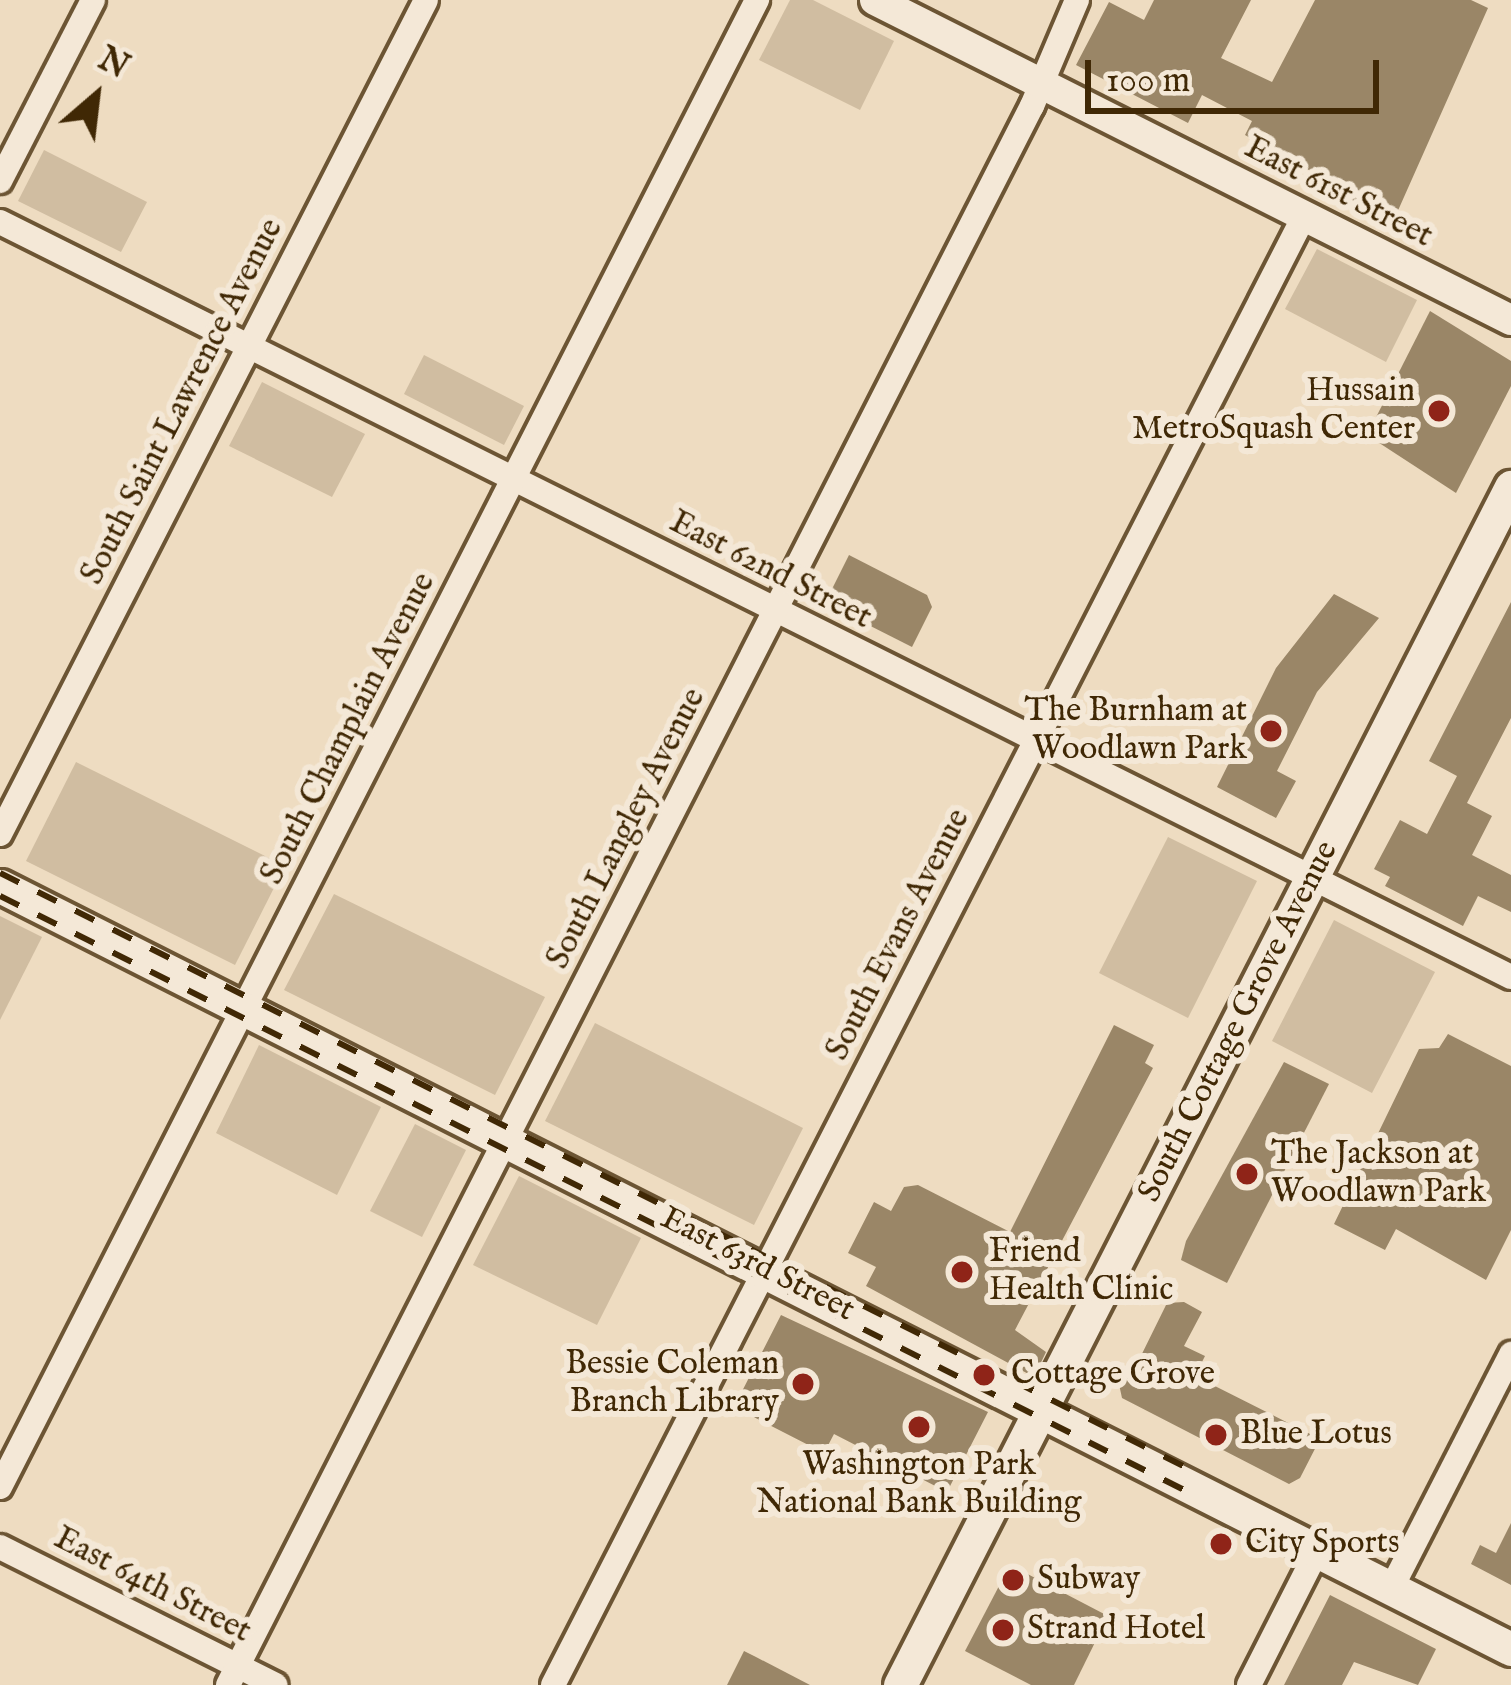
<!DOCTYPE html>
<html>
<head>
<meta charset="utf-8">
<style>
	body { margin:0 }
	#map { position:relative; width:1511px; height:1685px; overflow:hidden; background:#eedcc1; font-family:"IM FELL English",serif }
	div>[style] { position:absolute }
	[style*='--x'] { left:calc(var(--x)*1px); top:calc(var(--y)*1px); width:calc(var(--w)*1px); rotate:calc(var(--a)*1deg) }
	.green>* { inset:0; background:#d0bda1 }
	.building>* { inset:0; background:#9a8667 }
	.roads { filter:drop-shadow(3px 0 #6c5534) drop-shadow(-3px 0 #6c5534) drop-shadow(0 3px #6c5534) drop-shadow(0 -3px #6c5534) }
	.minor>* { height:24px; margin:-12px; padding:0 12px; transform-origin:12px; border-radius:12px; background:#f4e8d7 }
	.tertiary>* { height:30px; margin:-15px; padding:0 15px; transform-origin:15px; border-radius:15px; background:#f4e8d7 }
	.secondary>* { height:33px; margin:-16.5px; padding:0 16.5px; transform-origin:16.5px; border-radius:16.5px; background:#f4e8d7 }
	.rail>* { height:6px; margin-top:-3px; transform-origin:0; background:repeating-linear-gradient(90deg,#402805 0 21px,transparent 0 42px) }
	.dots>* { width:33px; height:33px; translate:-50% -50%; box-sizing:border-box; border:6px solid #f4e8d7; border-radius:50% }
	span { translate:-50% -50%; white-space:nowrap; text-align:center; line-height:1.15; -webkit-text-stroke:12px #f4e8d7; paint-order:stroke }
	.street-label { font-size:33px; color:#402805 }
	.poi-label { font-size:33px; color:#402805 }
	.right { translate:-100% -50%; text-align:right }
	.left { translate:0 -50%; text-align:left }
	.north { position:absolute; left:36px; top:36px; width:120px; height:120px; -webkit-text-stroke:9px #f4e8d7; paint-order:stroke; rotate:28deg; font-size:33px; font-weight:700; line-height:48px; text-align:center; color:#402805 }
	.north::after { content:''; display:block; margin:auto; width:42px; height:54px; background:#402805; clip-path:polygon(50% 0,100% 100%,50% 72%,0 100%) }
	.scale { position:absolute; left:1085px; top:60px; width:294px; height:54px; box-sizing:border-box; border:6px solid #402805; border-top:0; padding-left:15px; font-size:36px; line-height:42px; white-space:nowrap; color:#402805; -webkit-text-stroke:9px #f4e8d7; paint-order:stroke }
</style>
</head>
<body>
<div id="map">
	<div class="green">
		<i style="clip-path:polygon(790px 0,813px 0,894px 41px,860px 110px,759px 60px)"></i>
		<i style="clip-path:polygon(44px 150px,147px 202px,121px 252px,18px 201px)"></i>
		<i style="clip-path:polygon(1317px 249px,1417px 300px,1386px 362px,1285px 309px)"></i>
		<i style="clip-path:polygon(424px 355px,524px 406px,504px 445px,404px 394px)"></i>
		<i style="clip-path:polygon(262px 382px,365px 434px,332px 497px,229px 446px)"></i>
		<i style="clip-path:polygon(76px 762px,285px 866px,235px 965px,26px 861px)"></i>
		<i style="clip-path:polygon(1168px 837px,1257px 881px,1188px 1018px,1099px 973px)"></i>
		<i style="clip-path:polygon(334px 894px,545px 997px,495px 1095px,284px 990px)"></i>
		<i style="clip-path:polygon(0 916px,42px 937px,0 1020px)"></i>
		<i style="clip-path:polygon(1334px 920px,1435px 972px,1372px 1093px,1272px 1041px)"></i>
		<i style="clip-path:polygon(595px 1023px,803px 1128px,754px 1225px,545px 1121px)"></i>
		<i style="clip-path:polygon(259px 1045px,381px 1107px,337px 1195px,216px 1133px)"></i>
		<i style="clip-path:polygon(415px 1124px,466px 1150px,422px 1237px,370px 1211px)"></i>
		<i style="clip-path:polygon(519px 1176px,641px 1238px,597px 1325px,473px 1265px)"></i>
	</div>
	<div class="building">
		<i style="clip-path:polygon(1154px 0,1251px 0,1221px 58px,1272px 82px,1315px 0,1471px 0,1488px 8px,1392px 224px,1329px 192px,1332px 183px,1245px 135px,1252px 121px,1202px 95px,1188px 123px,1076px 65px,1109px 2px,1144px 20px)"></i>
		<i style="clip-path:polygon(1430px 311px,1511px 361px,1511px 386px,1456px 493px,1367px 435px)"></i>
		<i style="clip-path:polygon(849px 555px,927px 595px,932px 607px,912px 647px,825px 603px)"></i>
		<i style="clip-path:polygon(1334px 594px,1379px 618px,1317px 692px,1277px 771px,1296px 781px,1276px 818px,1217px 787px,1276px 668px)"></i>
		<i style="clip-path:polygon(1511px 602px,1511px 718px,1467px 803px,1492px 816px,1472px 855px,1511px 875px,1511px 912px,1478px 896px,1463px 926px,1385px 886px,1390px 877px,1374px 869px,1400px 820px,1427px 834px,1457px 776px,1429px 761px)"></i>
		<i style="clip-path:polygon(1114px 1025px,1154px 1045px,1145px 1063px,1153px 1068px,1015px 1330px,1046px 1352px,1034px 1377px,866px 1286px,876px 1267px,848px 1253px,874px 1202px,891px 1211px,904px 1187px,918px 1185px,1010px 1232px)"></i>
		<i style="clip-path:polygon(1448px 1034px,1511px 1066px,1511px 1230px,1486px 1280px,1396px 1229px,1385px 1250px,1334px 1224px,1419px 1049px,1439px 1048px)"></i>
		<i style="clip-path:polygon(1284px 1062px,1329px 1084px,1227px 1283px,1181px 1260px,1186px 1241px)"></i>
		<i style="clip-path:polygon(1184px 1302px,1202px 1312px,1184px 1346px,1205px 1356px,1195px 1376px,1320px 1439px,1300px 1478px,1289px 1484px,1122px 1398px,1117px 1375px,1133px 1372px,1167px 1303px)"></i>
		<i style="clip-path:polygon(781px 1315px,988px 1412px,947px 1492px,834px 1434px,824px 1453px,734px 1407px)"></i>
		<i style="clip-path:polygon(1511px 1523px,1511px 1585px,1471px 1564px,1480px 1545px,1496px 1553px)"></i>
		<i style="clip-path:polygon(1010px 1565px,1108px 1616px,1074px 1685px,1031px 1685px,965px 1651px)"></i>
		<i style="clip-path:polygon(1330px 1595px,1436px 1649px,1418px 1685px,1354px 1662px,1342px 1685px,1284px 1685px)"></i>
		<i style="clip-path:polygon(744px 1651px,756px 1657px,810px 1685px,727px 1685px)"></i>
	</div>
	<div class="roads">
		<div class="minor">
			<i style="--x:0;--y:181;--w:203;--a:-62.8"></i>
			<i style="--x:0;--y:222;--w:1689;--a:26.55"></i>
			<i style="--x:0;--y:834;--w:936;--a:-62.94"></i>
			<i style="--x:0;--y:1487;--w:1669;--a:-63.02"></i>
			<i style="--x:0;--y:1547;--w:308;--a:26.6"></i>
			<i style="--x:1392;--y:1587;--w:262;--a:-62.9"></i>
			<i style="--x:228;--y:1685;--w:1772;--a:-63.02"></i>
			<i style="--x:1032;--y:106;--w:115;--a:-67"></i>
			<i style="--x:553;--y:1685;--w:1650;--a:-62.92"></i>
			<i style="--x:1249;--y:1685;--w:153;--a:-63.1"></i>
		</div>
		<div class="tertiary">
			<i style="--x:875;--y:0;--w:712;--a:26.71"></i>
		</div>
		<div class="secondary">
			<i style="--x:0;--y:886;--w:1693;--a:26.79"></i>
			<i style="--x:900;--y:1685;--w:1345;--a:-62.98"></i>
		</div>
	</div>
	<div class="rail">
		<i style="--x:0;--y:873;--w:1341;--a:26.62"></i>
		<i style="--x:0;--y:896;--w:1331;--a:26.64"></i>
	</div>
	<div class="dots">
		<i style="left:1439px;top:411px;background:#8f2418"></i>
		<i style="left:1271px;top:731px;background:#8f2418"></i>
		<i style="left:1247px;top:1174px;background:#8f2418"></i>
		<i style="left:962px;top:1272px;background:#8f2418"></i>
		<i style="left:984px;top:1375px;background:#8f2418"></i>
		<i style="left:803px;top:1384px;background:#8f2418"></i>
		<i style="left:919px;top:1427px;background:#8f2418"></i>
		<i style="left:1216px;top:1435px;background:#8f2418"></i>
		<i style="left:1221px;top:1544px;background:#8f2418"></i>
		<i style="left:1013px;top:1580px;background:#8f2418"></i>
		<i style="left:1003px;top:1630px;background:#8f2418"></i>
	</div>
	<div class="street-label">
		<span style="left:1338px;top:193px;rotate:27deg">East 61st Street</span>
		<span style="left:183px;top:402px;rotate:-63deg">South Saint Lawrence Avenue</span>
		<span style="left:770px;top:571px;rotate:27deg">East 62nd Street</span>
		<span style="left:349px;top:729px;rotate:-63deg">South Champlain Avenue</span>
		<span style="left:627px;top:829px;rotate:-63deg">South Langley Avenue</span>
		<span style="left:899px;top:935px;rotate:-63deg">South Evans Avenue</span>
		<span style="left:1239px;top:1022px;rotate:-63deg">South Cottage Grove Avenue</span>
		<span style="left:757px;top:1265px;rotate:27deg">East 63rd Street</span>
		<span style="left:152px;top:1586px;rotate:27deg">East 64th Street</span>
	</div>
	<div class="poi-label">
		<span class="right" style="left:1415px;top:411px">Hussain<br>MetroSquash Center</span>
		<span class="right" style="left:1247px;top:731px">The Burnham at<br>Woodlawn Park</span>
		<span class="left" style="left:1271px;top:1174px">The Jackson at<br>Woodlawn Park</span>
		<span class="left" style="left:989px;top:1272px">Friend<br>Health Clinic</span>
		<span class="right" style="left:779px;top:1384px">Bessie Coleman<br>Branch Library</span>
		<span class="left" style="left:1011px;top:1375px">Cottage Grove</span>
		<span class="left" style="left:1240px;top:1435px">Blue Lotus</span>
		<span style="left:919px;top:1485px">Washington Park<br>National Bank Building</span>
		<span class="left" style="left:1245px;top:1544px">City Sports</span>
		<span class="left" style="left:1037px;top:1580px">Subway</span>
		<span class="left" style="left:1027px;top:1630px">Strand Hotel</span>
	</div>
	<div class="north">N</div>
	<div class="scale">100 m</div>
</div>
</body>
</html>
